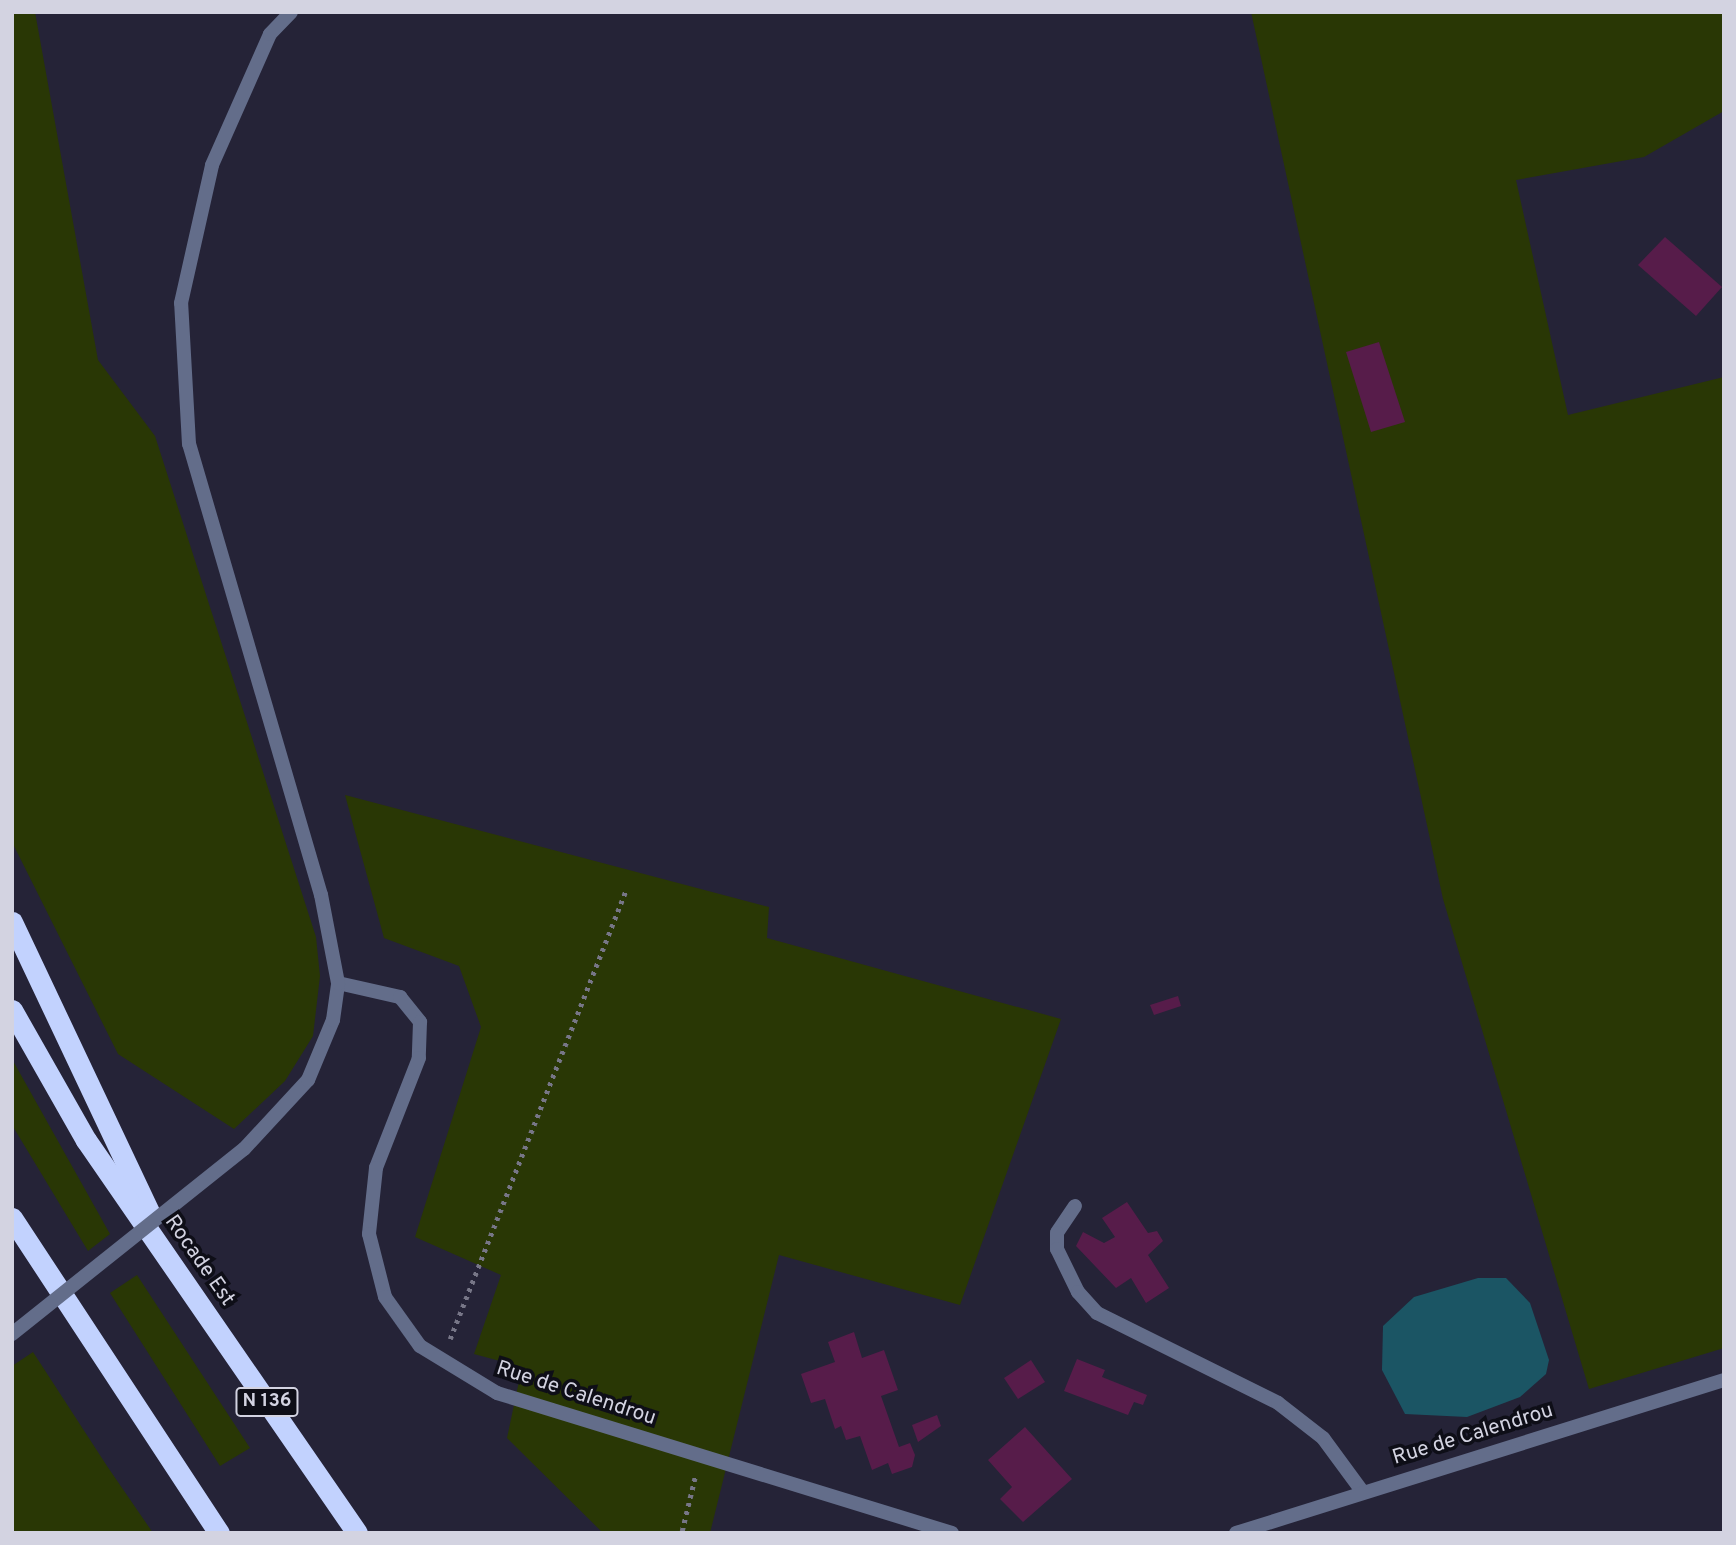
<!DOCTYPE html>
<html>
<head>
<meta charset="utf-8">
<style>
	body { margin:0 }
	#map { position:relative; width:1736px; height:1545px; overflow:hidden; background:#252337; font-family:Overpass,sans-serif }
	div>[style] { position:absolute }
	[style*='--x'] { left:calc(var(--x)*1px); top:calc(var(--y)*1px); width:calc(var(--w)*1px); rotate:calc(var(--a)*1deg) }
	.green>* { inset:0; background:#293705 }
	.water>* { inset:0; background:#1b5564 }
	.building>* { inset:0; background:#571c4a }
	.path>* { height:4.5px; margin-top:-2.25px; transform-origin:0; background:repeating-linear-gradient(90deg,#777687 0 3.5px,transparent 0 8.5px) }
	.lane>* { height:14px; margin:-7px; padding:0 7px; transform-origin:7px; border-radius:7px; background:#636d8a }
	.street>* { height:14px; margin:-7px; padding:0 7px; transform-origin:7px; border-radius:7px; background:#636d8a }
	.highway>* { height:21px; margin:-10.5px; padding:0 10.5px; transform-origin:10.5px; border-radius:10.5px; background:#c2d2fe }
	.street-bridge>* { height:14px; margin:-7px; padding:0 7px; transform-origin:7px; border-radius:7px; background:#636d8a }
	span { translate:-50% -50%; white-space:nowrap; text-align:center; line-height:1.15; -webkit-text-stroke:7px #0e0e17; paint-order:stroke }
	.shield-label span { padding:2px 5px; background:#0e0e17; border:2px solid; border-radius:5px; -webkit-text-stroke-width:0 }
	.shield-label { font-size:19px; color:#d3d3e1; font-weight:700 }
	.street-label { font-size:21px; color:#d3d3e1 }
	.frame { position:absolute; inset:0; border:14px solid #d3d3e1; pointer-events:none }
</style>
</head>
<body>
<div id="map">
	<div class="green">
		<i style="clip-path:polygon(12px 12px,35px 12px,98px 360px,155px 436px,316px 937px,320px 976px,313px 1036px,285px 1081px,234px 1129px,118px 1054px,12px 842px)"></i>
		<i style="clip-path:polygon(1251px 12px,1724px 12px,1724px 111px,1644px 157px,1516px 180px,1568px 415px,1724px 377px,1724px 1348px,1589px 1389px,1443px 899px)"></i>
		<i style="clip-path:polygon(345px 795px,769px 907px,767px 938px,1061px 1019px,960px 1305px,779px 1255px,710px 1533px,603px 1533px,507px 1438px,522px 1367px,474px 1354px,501px 1275px,415px 1237px,481px 1027px,459px 966px,384px 938px)"></i>
		<i style="clip-path:polygon(12px 1059px,110px 1234px,88px 1251px,12px 1125px)"></i>
		<i style="clip-path:polygon(137px 1275px,250px 1448px,220px 1466px,110px 1293px)"></i>
		<i style="clip-path:polygon(33px 1352px,107px 1466px,153px 1533px,12px 1533px,12px 1366px)"></i>
	</div>
	<div class="water">
		<i style="clip-path:polygon(1478px 1278px,1506px 1278px,1530px 1303px,1549px 1360px,1546px 1374px,1520px 1397px,1467px 1417px,1405px 1414px,1382px 1370px,1383px 1326px,1414px 1297px)"></i>
	</div>
	<div class="building">
		<i style="clip-path:polygon(1665px 237px,1722px 287px,1696px 316px,1638px 265px)"></i>
		<i style="clip-path:polygon(1379px 342px,1405px 422px,1371px 432px,1346px 352px)"></i>
		<i style="clip-path:polygon(1178px 996px,1181px 1006px,1154px 1015px,1150px 1005px)"></i>
		<i style="clip-path:polygon(1127px 1202px,1148px 1233px,1157px 1231px,1163px 1241px,1148px 1255px,1169px 1288px,1146px 1303px,1131px 1278px,1116px 1288px,1076px 1246px,1083px 1232px,1104px 1243px,1115px 1237px,1102px 1218px)"></i>
		<i style="clip-path:polygon(854px 1332px,862px 1358px,884px 1350px,898px 1390px,881px 1396px,899px 1447px,910px 1443px,915px 1455px,912px 1467px,892px 1474px,888px 1463px,872px 1470px,860px 1436px,846px 1440px,841px 1426px,835px 1429px,825px 1399px,811px 1403px,801px 1374px,835px 1362px,828px 1342px)"></i>
		<i style="clip-path:polygon(1077px 1359px,1105px 1370px,1102px 1377px,1147px 1395px,1143px 1405px,1134px 1402px,1128px 1415px,1064px 1391px)"></i>
		<i style="clip-path:polygon(1031px 1360px,1045px 1382px,1018px 1399px,1004px 1378px)"></i>
		<i style="clip-path:polygon(937px 1415px,941px 1426px,918px 1442px,912px 1425px)"></i>
		<i style="clip-path:polygon(1025px 1427px,1072px 1479px,1023px 1522px,1000px 1499px,1012px 1487px,988px 1460px)"></i>
	</div>
	<div class="path">
		<i style="--x:450;--y:1339;--w:482;--a:-68.6"></i>
		<i style="--x:682;--y:1531;--w:56;--a:-76.5"></i>
	</div>
	<div class="lane">
		<i style="--x:1075;--y:1206;--w:32;--a:124"></i>
		<i style="--x:1057;--y:1233;--w:16;--a:90"></i>
		<i style="--x:1057;--y:1249;--w:48;--a:64"></i>
		<i style="--x:1078;--y:1292;--w:28;--a:48"></i>
		<i style="--x:1097;--y:1313;--w:202;--a:26.4"></i>
		<i style="--x:1278;--y:1403;--w:57;--a:37.9"></i>
		<i style="--x:1323;--y:1438;--w:66;--a:53.7"></i>
	</div>
	<div class="street">
		<i style="--x:338;--y:983;--w:64;--a:12.7"></i>
		<i style="--x:400;--y:997;--w:32;--a:51"></i>
		<i style="--x:420;--y:1022;--w:36;--a:92"></i>
		<i style="--x:419;--y:1058;--w:118;--a:111.4"></i>
		<i style="--x:376;--y:1168;--w:66;--a:96.1"></i>
		<i style="--x:369;--y:1234;--w:65;--a:75.7"></i>
		<i style="--x:385;--y:1297;--w:60;--a:54.5"></i>
		<i style="--x:420;--y:1346;--w:90;--a:31.4"></i>
		<i style="--x:497;--y:1393;--w:476;--a:17.1"></i>
		<i style="--x:244;--y:1149;--w:94;--a:-47.2"></i>
		<i style="--x:308;--y:1080;--w:65;--a:-67.4"></i>
		<i style="--x:333;--y:1020;--w:37;--a:-82"></i>
		<i style="--x:338;--y:983;--w:90;--a:-100.9"></i>
		<i style="--x:321;--y:895;--w:470;--a:-106.3"></i>
		<i style="--x:189;--y:444;--w:141;--a:-93.2"></i>
		<i style="--x:181;--y:303;--w:141;--a:-77.3"></i>
		<i style="--x:212;--y:165;--w:143;--a:-66.1"></i>
		<i style="--x:270;--y:34;--w:30;--a:-46"></i>
		<i style="--x:1236;--y:1533;--w:511;--a:-17.41"></i>
	</div>
	<div class="highway">
		<i style="--x:12;--y:922;--w:325;--a:64.7"></i>
		<i style="--x:12;--y:1010;--w:150;--a:60.4"></i>
		<i style="--x:86;--y:1140;--w:477;--a:55.4"></i>
		<i style="--x:12;--y:1218;--w:377;--a:56.7"></i>
	</div>
	<div class="street-bridge">
		<i style="--x:12;--y:1334;--w:297;--a:-38.6"></i>
	</div>
	<div class="shield-label">
		<span style="left:267px;top:1402px">N 136</span>
	</div>
	<div class="street-label">
		<span style="left:199px;top:1261px;rotate:55deg">Rocade Est</span>
		<span style="left:576px;top:1394px;rotate:18deg">Rue de Calendrou</span>
		<span style="left:1473px;top:1435px;rotate:-17deg">Rue de Calendrou</span>
	</div>
	<div class="frame"></div>
</div>
</body>
</html>
